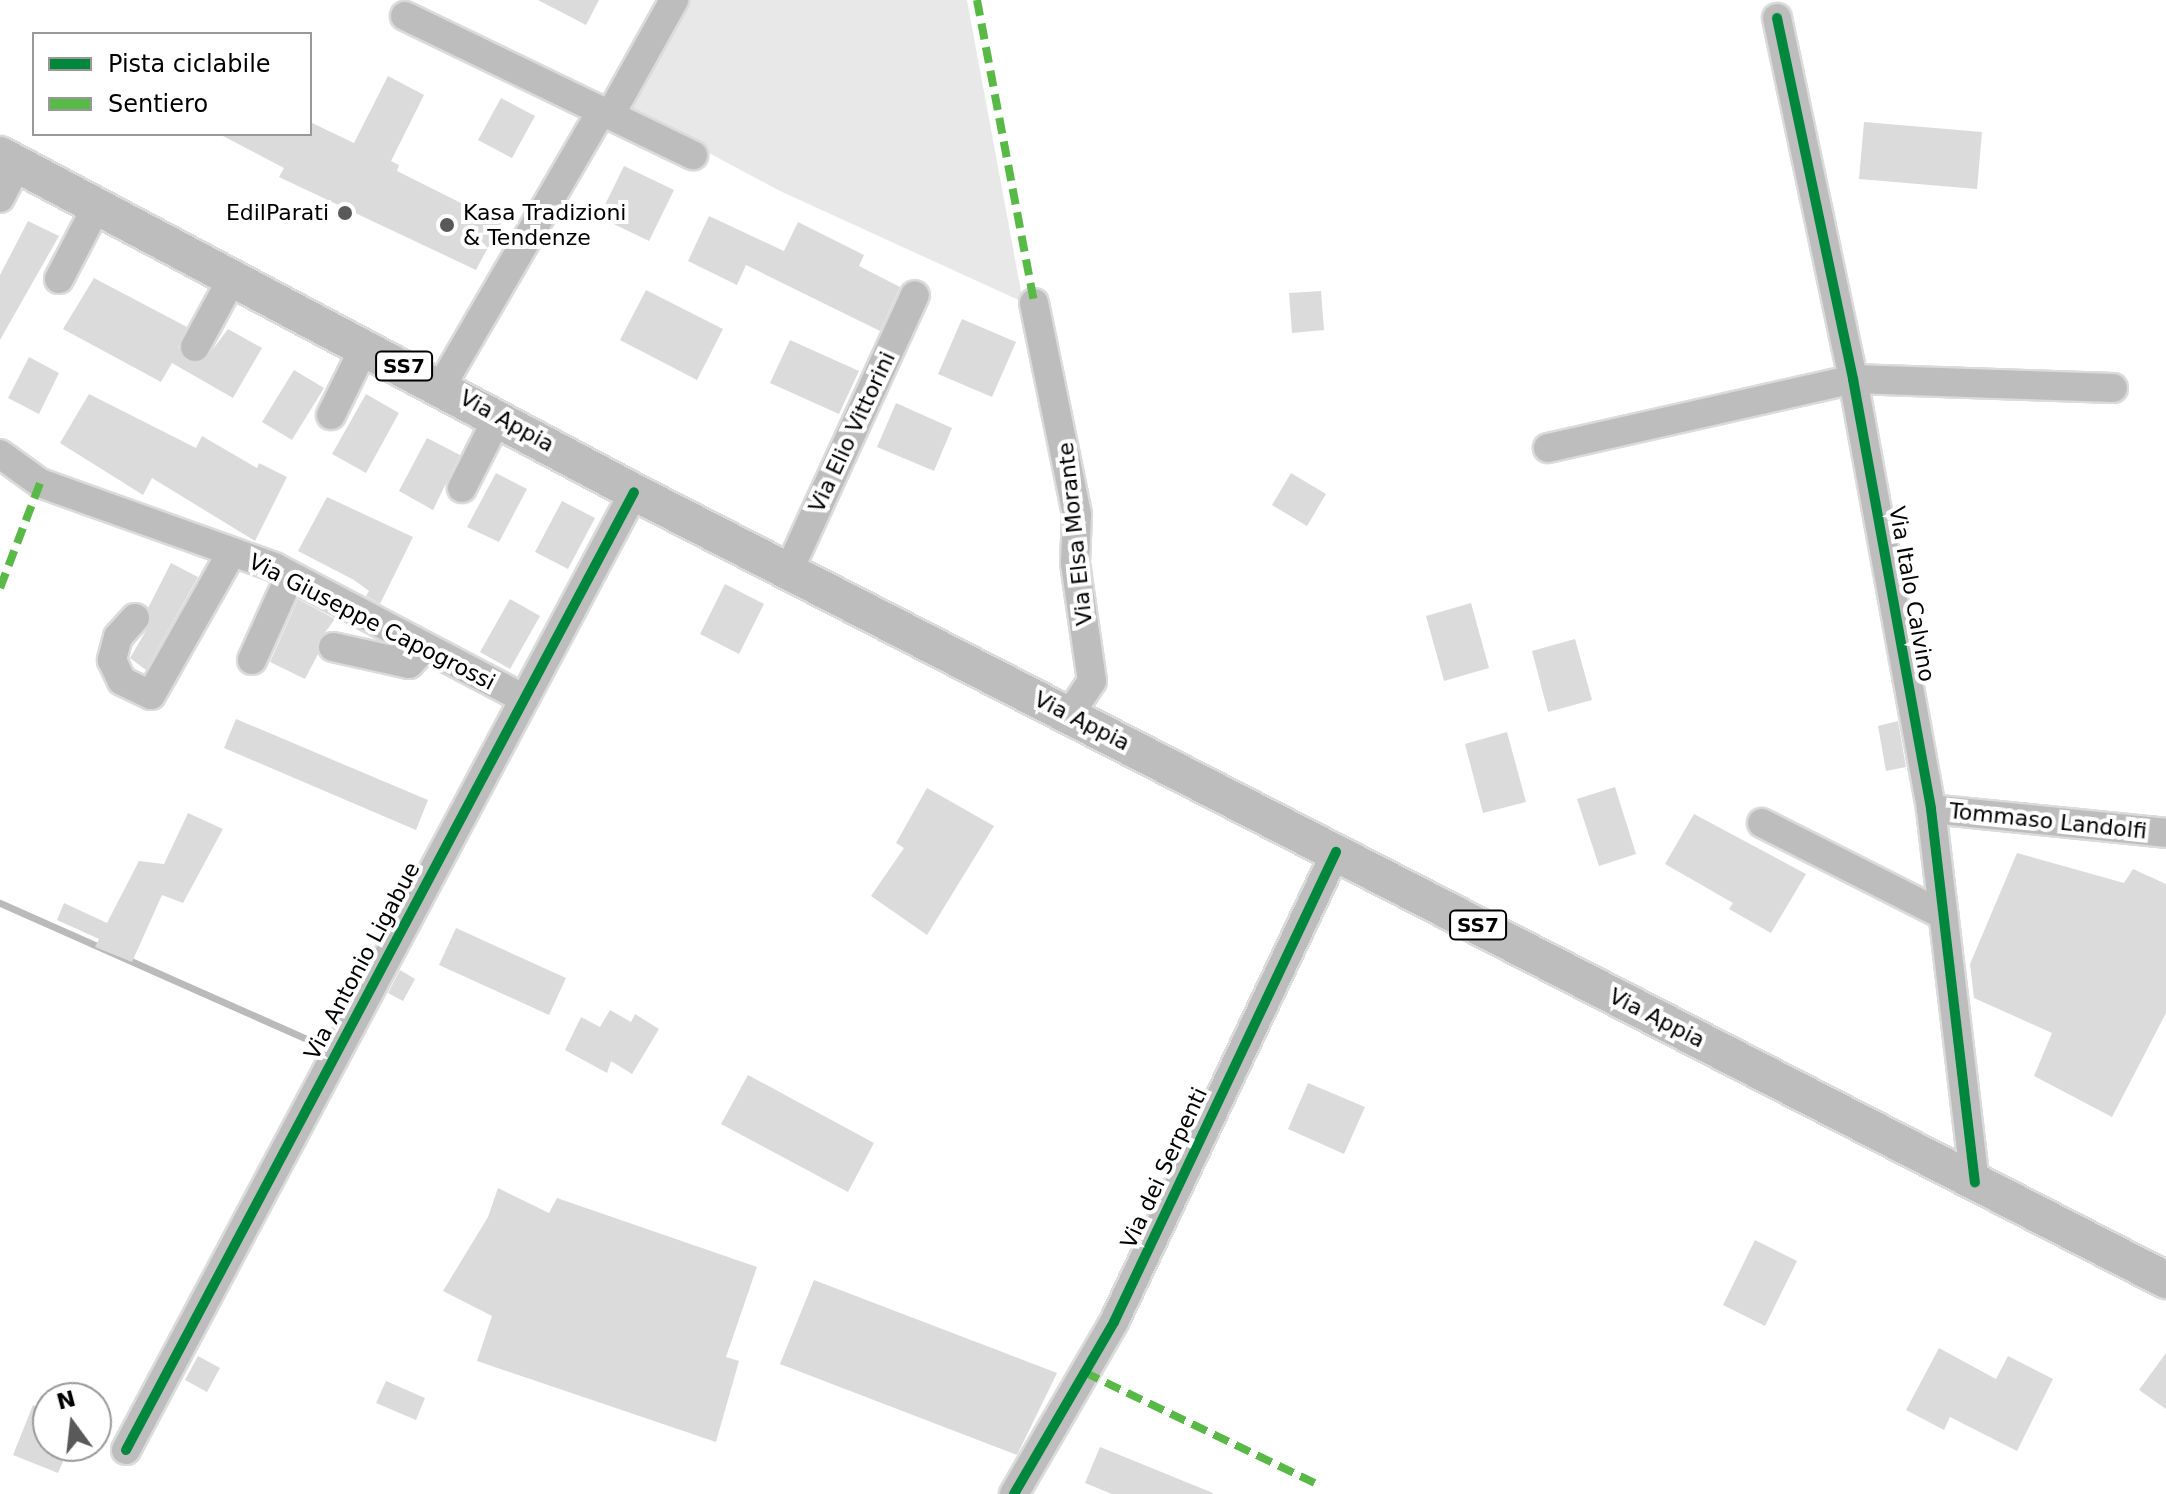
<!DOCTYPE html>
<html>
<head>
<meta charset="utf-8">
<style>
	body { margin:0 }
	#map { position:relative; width:2166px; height:1494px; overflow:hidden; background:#fff; font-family:"DejaVu Sans",sans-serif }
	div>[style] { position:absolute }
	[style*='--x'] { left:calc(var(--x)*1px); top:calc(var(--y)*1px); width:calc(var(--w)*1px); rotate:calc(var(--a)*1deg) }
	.green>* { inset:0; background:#e8e8e8 }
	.stream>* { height:7px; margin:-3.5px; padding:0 3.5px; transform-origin:3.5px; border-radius:3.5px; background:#bababa }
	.building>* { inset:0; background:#dbdbdb }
	.roads { filter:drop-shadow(2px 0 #dbdbdb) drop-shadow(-2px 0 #dbdbdb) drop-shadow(0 2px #dbdbdb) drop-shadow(0 -2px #dbdbdb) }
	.minor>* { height:28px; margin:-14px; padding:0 14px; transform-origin:14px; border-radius:14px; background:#bdbdbd }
	.major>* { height:36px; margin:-18px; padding:0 18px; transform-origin:18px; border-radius:18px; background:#bdbdbd }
	.quiet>* { height:8px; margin-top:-4px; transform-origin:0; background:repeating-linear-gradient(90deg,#58b947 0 16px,transparent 0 24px) }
	.cycleway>* { height:10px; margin:-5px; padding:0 5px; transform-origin:5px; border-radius:5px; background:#00873e }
	.dots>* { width:22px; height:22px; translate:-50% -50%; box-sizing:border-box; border:4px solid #fff; border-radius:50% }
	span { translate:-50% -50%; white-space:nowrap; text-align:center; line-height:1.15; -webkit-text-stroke:8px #fff; paint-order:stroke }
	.shield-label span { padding:2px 6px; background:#fff; border:2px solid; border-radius:6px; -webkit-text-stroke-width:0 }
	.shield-label { font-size:20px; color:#000; font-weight:700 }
	.poi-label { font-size:22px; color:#000 }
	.left { translate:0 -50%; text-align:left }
	.right { translate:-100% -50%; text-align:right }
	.street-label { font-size:22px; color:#000 }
	.legend { position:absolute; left:32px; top:32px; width:280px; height:104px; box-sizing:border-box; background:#fff; border:2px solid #999; margin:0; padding:10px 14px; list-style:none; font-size:24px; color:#000 }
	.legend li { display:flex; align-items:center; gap:16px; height:40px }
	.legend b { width:40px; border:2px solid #999 }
	.north { position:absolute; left:32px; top:1382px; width:80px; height:80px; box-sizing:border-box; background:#fff; border:2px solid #999; border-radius:50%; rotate:345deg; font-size:22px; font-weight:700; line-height:32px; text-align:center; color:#000 }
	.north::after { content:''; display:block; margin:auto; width:28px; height:36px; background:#595959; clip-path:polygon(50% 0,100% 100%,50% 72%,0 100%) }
</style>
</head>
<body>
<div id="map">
	<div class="green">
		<i style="clip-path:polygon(680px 0,967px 0,1023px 302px,780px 191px,623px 107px)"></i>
	</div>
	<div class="stream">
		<i style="--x:0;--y:903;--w:360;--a:23.9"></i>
	</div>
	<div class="building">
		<i style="clip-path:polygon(538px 0,599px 0,586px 25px)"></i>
		<i style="clip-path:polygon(388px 76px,424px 95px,391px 161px,399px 165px,397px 171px,501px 223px,476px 270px,279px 177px,284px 168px,219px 134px,310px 134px,310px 122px,354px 143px)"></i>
		<i style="clip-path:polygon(501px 98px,535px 116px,512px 158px,478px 140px)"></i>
		<i style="clip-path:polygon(1864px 122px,1982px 132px,1977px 189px,1859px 179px)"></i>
		<i style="clip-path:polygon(624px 166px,674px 190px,649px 241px,599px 217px)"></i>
		<i style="clip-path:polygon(709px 216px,784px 251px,798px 222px,864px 255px,859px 266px,900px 287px,880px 331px,746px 265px,737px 285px,688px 261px)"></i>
		<i style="clip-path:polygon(28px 221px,59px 236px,0 340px,0 275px)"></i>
		<i style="clip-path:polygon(94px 278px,187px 327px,178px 347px,188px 362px,204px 361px,228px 329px,262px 348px,233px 398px,172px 363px,161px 382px,63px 329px)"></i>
		<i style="clip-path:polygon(646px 290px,723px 329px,697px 380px,620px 340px)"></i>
		<i style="clip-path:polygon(1321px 291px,1324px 330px,1292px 333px,1289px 293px)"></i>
		<i style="clip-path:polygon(962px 319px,1016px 342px,992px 397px,938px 374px)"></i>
		<i style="clip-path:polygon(790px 340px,859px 371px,839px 414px,770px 383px)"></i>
		<i style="clip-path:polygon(29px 357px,59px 373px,39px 414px,8px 398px)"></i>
		<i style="clip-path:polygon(294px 370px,324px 388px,292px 440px,262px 422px)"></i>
		<i style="clip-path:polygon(89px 394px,196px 448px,202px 436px,257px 468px,259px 463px,287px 477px,255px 541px,152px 478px,143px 495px,60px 443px)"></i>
		<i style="clip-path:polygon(366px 394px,399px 413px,366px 473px,332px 454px)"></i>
		<i style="clip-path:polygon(896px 403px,952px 428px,934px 471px,877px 447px)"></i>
		<i style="clip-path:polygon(427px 438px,460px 455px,433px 510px,399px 491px)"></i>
		<i style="clip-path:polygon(496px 473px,527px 489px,499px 542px,467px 527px)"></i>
		<i style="clip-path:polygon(1291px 473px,1326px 494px,1307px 526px,1272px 505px)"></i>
		<i style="clip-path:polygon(327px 497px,413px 537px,380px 604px,366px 596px,369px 591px,354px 580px,298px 551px)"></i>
		<i style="clip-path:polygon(562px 501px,595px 518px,568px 569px,535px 552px)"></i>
		<i style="clip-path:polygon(171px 563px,198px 577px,146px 670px,130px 658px,151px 622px,148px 608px)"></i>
		<i style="clip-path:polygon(725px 584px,764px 604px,739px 654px,700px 634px)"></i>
		<i style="clip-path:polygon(298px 599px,335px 619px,317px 643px,318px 654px,305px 679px,270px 662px)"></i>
		<i style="clip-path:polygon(510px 599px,540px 616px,510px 669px,480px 652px)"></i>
		<i style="clip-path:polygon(1471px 603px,1489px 668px,1444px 681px,1426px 616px)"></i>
		<i style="clip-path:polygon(1575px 639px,1592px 700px,1548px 712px,1532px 651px)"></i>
		<i style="clip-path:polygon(236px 719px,428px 800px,416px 830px,224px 748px)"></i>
		<i style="clip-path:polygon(1898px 721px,1906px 767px,1886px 771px,1878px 726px)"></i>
		<i style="clip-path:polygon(1507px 732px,1526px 802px,1483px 813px,1465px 744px)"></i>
		<i style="clip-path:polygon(1615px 787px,1636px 854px,1599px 866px,1577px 799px)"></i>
		<i style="clip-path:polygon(927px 788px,994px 826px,927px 935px,871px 896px,904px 848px,896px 843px)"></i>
		<i style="clip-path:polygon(188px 813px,223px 829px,183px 903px,162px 895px,132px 962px,95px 947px,99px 939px,57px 920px,64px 903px,107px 923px,139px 861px,164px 864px)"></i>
		<i style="clip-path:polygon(1694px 814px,1806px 874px,1771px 933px,1729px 909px,1733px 903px,1665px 864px)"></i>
		<i style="clip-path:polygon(2017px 853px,2124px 883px,2133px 869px,2166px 884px,2166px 1013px,2112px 1117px,2034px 1076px,2052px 1033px,1974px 998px,1970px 964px)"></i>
		<i style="clip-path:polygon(456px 928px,566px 978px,549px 1015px,439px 965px)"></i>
		<i style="clip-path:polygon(400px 970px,415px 979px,403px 1001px,388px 993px)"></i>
		<i style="clip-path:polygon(610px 1010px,631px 1022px,635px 1014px,659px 1029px,632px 1074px,611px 1061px,607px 1073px,565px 1050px,581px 1017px,600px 1027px)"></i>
		<i style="clip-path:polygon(748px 1075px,874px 1143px,848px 1192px,721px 1124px)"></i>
		<i style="clip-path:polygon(1308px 1083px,1365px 1107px,1344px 1154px,1288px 1129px)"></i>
		<i style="clip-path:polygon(498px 1188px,549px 1213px,557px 1198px,757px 1267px,726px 1357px,739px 1361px,716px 1442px,477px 1361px,492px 1316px,443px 1291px,488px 1217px)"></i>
		<i style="clip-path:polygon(1755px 1240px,1797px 1261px,1765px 1326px,1723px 1305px)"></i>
		<i style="clip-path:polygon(814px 1280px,1057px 1373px,1017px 1455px,780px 1364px)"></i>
		<i style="clip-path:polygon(1939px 1348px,1996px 1379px,2008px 1356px,2053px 1379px,2017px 1451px,1950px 1417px,1944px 1430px,1906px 1410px)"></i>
		<i style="clip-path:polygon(2166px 1353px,2166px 1409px,2139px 1390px)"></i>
		<i style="clip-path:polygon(198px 1356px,220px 1368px,207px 1392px,185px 1380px)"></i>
		<i style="clip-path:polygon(386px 1381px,425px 1398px,416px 1420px,376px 1403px)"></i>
		<i style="clip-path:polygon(33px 1405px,48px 1411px,48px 1446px,70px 1446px,58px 1473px,13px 1455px)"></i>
		<i style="clip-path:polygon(1100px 1447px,1213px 1493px,1212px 1494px,1112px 1494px,1085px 1483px)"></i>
	</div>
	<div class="roads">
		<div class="minor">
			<i style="--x:405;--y:16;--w:320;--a:25.8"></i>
			<i style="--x:1777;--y:18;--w:369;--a:78.1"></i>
			<i style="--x:1853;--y:379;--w:437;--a:79.7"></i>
			<i style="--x:1931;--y:809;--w:376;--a:83.3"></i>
			<i style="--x:0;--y:198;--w:38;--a:-63"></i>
			<i style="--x:59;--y:279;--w:82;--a:-62.5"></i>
			<i style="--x:1034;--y:303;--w:216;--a:78.5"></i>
			<i style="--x:1077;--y:515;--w:48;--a:92.4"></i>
			<i style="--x:1075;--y:563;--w:119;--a:81.8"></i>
			<i style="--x:1092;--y:681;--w:40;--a:124"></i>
			<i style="--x:195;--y:347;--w:80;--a:-61.5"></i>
			<i style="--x:442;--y:385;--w:315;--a:-59.8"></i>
			<i style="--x:600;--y:113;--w:15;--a:-20"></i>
			<i style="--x:614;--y:108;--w:124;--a:-60.9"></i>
			<i style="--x:331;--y:415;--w:77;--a:-63.8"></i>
			<i style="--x:1548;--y:448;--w:313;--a:-12.7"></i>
			<i style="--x:1853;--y:379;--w:260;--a:2"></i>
			<i style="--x:0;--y:454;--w:49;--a:35.9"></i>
			<i style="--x:40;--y:483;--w:249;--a:19.7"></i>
			<i style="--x:274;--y:567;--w:283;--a:27.8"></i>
			<i style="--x:462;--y:488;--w:80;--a:-63.1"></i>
			<i style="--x:789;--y:570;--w:302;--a:-65.4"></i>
			<i style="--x:135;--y:618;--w:25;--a:132"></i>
			<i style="--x:118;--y:637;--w:24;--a:105"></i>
			<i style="--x:112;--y:660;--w:23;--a:65"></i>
			<i style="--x:122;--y:681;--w:32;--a:26"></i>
			<i style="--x:151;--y:695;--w:164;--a:-60.5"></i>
			<i style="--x:333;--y:647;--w:78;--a:12.6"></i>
			<i style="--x:409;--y:664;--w:23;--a:-47"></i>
			<i style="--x:252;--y:660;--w:92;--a:-65.7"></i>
			<i style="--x:1931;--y:809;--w:236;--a:5.8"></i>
			<i style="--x:1762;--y:823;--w:203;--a:26.9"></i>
			<i style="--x:126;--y:1450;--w:1084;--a:-62.06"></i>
			<i style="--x:1014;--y:1494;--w:199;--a:-59.8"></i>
			<i style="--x:1114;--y:1322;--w:520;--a:-64.72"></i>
		</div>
		<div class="major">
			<i style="--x:0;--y:155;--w:718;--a:27.99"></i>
			<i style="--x:634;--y:492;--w:1723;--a:27.22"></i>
		</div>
	</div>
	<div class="quiet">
		<i style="--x:977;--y:0;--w:308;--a:79.3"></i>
		<i style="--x:0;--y:588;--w:112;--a:-69.1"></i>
		<i style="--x:1084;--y:1372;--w:256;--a:25.7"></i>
	</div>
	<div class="cycleway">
		<i style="--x:1777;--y:18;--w:369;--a:78.1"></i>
		<i style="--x:1853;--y:379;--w:437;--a:79.7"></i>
		<i style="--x:1931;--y:809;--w:376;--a:83.3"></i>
		<i style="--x:126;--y:1450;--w:1084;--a:-62.06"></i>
		<i style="--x:1014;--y:1494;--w:199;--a:-59.8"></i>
		<i style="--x:1114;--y:1322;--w:520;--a:-64.72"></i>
	</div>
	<div class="dots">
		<i style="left:345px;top:213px;background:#595959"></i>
		<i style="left:447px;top:225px;background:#595959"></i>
	</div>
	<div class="shield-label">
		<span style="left:404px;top:366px">SS7</span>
		<span style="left:1478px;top:925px">SS7</span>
	</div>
	<div class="poi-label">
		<span class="left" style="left:463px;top:225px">Kasa Tradizioni<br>&amp; Tendenze</span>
		<span class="right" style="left:329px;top:213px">EdilParati</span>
	</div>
	<div class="street-label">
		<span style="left:507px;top:421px;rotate:29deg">Via Appia</span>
		<span style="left:852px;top:432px;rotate:-65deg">Via Elio Vittorini</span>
		<span style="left:1075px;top:534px;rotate:-96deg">Via Elsa Morante</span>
		<span style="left:1912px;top:594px;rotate:80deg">Via Italo Calvino</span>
		<span style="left:372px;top:622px;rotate:27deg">Via Giuseppe Capogrossi</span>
		<span style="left:1082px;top:721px;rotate:27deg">Via Appia</span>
		<span style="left:2048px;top:821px;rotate:6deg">Tommaso Landolfi</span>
		<span style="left:362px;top:961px;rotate:-62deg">Via Antonio Ligabue</span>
		<span style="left:1657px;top:1018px;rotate:27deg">Via Appia</span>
		<span style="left:1164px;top:1168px;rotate:-65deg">Via dei Serpenti</span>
	</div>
	<ul class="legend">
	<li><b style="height:10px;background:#00873e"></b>Pista ciclabile</li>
	<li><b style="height:10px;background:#58b947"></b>Sentiero</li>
	</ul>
	<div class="north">N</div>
</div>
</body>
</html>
